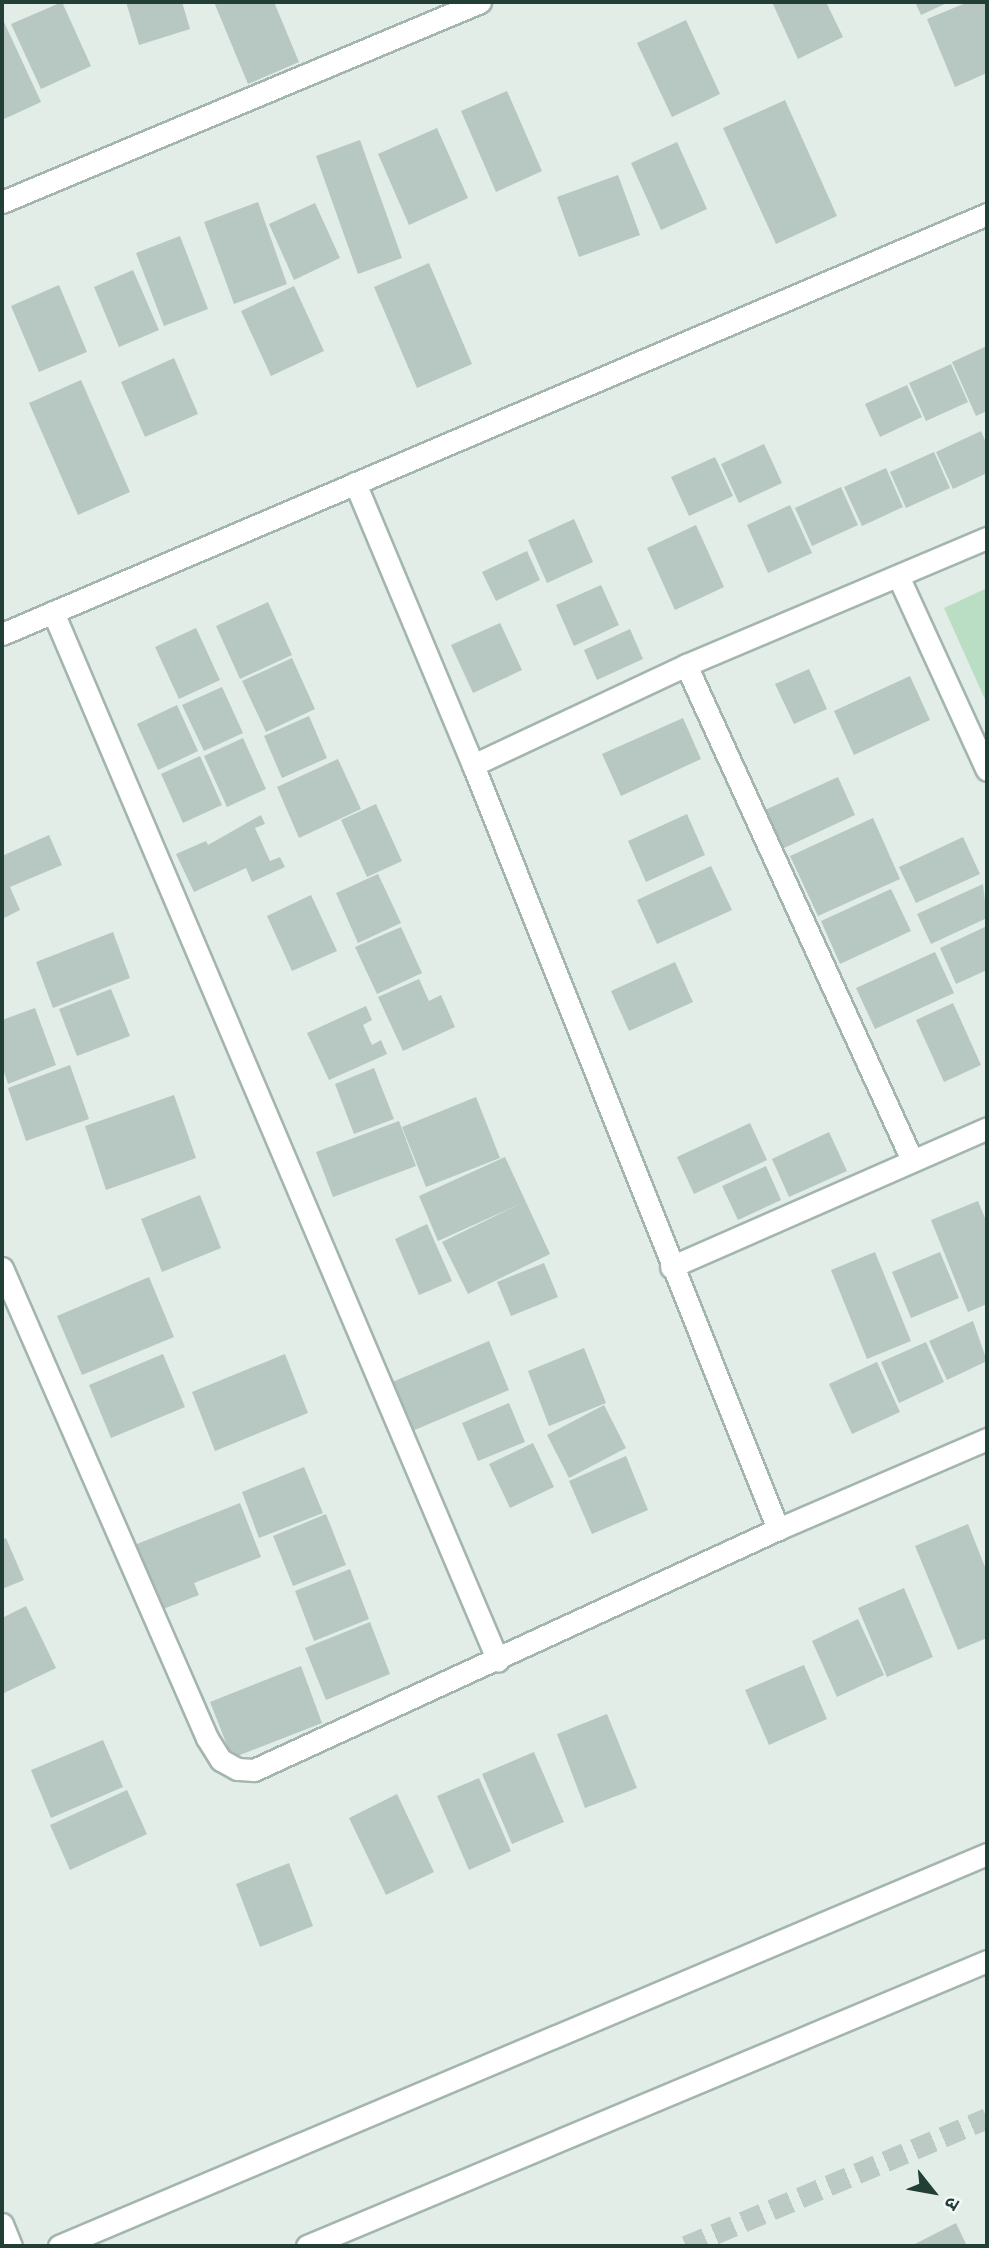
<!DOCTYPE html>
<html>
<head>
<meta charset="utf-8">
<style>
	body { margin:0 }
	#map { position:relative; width:989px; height:2248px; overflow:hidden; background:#e2ede8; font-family:"Source Sans 3","Noto Sans Devanagari",sans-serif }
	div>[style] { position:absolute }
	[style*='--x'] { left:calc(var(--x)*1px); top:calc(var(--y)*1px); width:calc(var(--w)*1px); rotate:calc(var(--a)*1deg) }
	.green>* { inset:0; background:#badec4 }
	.building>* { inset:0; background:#b7c7c1 }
	.street-tunnel>* { height:21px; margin-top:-10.5px; transform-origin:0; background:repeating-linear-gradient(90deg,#bbcac5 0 21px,transparent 0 31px) }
	.roads { filter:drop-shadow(2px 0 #a4b5af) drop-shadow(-2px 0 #a4b5af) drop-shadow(0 2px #a4b5af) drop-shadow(0 -2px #a4b5af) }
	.street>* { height:21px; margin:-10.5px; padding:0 10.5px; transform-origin:10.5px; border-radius:10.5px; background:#fff }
	.secondary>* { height:21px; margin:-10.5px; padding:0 10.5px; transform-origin:10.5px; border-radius:10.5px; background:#fff }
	span { translate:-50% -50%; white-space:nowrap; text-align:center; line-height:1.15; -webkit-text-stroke:5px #f2f9f6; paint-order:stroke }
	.frame { position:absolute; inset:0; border:4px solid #213e37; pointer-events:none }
	.north { position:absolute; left:898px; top:2157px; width:70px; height:70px; -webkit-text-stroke:5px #f2f9f6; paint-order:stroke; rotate:121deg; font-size:19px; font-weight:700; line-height:28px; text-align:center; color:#213e37 }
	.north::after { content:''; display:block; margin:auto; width:24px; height:32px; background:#213e37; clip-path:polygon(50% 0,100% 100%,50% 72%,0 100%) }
</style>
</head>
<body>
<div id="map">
	<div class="green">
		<i style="clip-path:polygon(987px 588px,987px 704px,944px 608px)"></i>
	</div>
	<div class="building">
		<i style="clip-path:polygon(62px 2px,91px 66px,41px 89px,11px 24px)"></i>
		<i style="clip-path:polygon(126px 2px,182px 2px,190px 29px,139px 45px)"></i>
		<i style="clip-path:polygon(214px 2px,274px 2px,299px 62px,248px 84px)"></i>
		<i style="clip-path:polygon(772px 2px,826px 2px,843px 37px,798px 59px)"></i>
		<i style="clip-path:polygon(915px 2px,949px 2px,921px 15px)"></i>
		<i style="clip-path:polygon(968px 2px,987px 2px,987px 73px,955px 87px,927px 19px)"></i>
		<i style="clip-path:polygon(686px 20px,720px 94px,672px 117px,637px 43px)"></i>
		<i style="clip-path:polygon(4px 22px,41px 102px,2px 120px,2px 23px)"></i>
		<i style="clip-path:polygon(507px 91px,542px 171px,496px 192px,461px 111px)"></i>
		<i style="clip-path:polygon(785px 100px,837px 216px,776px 244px,723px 128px)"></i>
		<i style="clip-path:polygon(437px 128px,468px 198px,409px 225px,378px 154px)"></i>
		<i style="clip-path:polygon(360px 140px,402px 258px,358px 274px,316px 156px)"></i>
		<i style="clip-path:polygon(677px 142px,707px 209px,661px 230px,631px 163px)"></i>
		<i style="clip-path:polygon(618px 175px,640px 235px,579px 257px,557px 197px)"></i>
		<i style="clip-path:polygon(258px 202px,287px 284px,234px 304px,204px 222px)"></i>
		<i style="clip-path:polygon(315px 203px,340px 258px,294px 280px,269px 224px)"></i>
		<i style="clip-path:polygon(180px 236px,208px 309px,164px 326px,136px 253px)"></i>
		<i style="clip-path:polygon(429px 263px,472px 364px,417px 388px,374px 287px)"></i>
		<i style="clip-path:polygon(133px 270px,159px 330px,119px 347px,94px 287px)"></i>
		<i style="clip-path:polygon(59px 285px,87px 352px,39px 372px,11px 306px)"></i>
		<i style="clip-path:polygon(294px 286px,324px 351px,271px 376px,241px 311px)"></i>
		<i style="clip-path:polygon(987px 346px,987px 411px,976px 416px,952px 362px)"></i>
		<i style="clip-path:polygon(174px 358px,198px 414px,145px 437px,121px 382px)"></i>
		<i style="clip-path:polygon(951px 364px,968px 402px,926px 421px,909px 383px)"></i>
		<i style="clip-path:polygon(81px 380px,130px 492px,78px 515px,29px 403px)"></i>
		<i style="clip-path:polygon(907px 385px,922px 417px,880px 437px,865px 404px)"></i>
		<i style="clip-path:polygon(981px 431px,987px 445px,987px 473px,953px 489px,936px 452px)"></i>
		<i style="clip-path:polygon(764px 444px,782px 483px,739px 503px,721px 464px)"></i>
		<i style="clip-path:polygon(934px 452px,950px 488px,906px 508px,890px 472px)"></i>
		<i style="clip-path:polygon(715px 457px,733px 496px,689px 516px,671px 477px)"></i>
		<i style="clip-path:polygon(886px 468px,903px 507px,862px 526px,844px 487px)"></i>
		<i style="clip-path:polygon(841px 487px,858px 525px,812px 546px,795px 508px)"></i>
		<i style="clip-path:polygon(790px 505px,812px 553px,768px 573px,747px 525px)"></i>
		<i style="clip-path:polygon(574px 519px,593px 562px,547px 583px,528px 540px)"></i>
		<i style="clip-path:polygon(696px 525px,724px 587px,675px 610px,647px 548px)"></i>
		<i style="clip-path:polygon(527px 551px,540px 580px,496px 601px,482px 572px)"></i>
		<i style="clip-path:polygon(601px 585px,619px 625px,574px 646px,556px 605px)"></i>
		<i style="clip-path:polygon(268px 602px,292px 655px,240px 679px,216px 626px)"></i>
		<i style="clip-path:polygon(500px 623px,522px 670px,473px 693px,451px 645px)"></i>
		<i style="clip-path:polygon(196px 628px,220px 680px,179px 699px,155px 647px)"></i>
		<i style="clip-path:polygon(630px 629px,643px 659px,597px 680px,584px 650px)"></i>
		<i style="clip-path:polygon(292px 658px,315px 709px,266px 732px,242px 681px)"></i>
		<i style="clip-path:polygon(809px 669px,827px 709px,794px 724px,775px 684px)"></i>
		<i style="clip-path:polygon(910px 676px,930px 720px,854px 755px,834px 711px)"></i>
		<i style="clip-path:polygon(222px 687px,243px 733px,204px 751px,182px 705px)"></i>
		<i style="clip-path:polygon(177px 705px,198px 751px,158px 770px,137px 724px)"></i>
		<i style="clip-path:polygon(309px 716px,327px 758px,282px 778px,264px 736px)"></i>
		<i style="clip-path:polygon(683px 718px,701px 759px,621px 796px,602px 754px)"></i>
		<i style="clip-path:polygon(243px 738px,266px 789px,227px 807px,204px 756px)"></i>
		<i style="clip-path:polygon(200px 756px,222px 805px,183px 823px,161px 774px)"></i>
		<i style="clip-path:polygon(338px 759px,361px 809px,299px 838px,277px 787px)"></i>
		<i style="clip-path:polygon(838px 777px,855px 815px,782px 849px,765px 810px)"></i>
		<i style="clip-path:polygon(376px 804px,402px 861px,367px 877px,341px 820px)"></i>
		<i style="clip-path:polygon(687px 814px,705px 855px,646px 882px,628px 841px)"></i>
		<i style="clip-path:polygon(261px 815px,265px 824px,255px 828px,270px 861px,280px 857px,285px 867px,252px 882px,246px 868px,194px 892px,176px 854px,206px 841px,208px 845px)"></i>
		<i style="clip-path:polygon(873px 818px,900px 879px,818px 916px,790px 856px)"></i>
		<i style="clip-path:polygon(49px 835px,62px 865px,10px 887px,20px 910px,2px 919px,2px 856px)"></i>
		<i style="clip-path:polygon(963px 837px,980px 874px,916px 903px,899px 867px)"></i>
		<i style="clip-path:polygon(711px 866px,732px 910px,657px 944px,637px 900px)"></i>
		<i style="clip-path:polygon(378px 874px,401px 923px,358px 943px,336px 893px)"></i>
		<i style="clip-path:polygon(983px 884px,987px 918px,931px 944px,917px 914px)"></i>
		<i style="clip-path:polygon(891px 889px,911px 931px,840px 964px,821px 921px)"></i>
		<i style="clip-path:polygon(311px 895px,337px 951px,292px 971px,267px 916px)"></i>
		<i style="clip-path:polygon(987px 926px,987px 970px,956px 984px,940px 948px)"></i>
		<i style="clip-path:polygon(401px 927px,422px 973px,377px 994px,355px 947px)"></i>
		<i style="clip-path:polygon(113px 932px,130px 978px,53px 1008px,36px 962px)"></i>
		<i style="clip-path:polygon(935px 952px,954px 993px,875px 1029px,856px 988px)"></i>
		<i style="clip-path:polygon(675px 962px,693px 1002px,629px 1031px,611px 991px)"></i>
		<i style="clip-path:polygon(419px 979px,429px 1001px,441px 995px,455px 1027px,403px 1051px,378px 997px)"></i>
		<i style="clip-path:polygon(111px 989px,130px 1036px,77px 1056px,59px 1009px)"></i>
		<i style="clip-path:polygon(953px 1003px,981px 1065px,944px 1082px,916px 1020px)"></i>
		<i style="clip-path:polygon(366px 1006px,372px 1020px,363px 1025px,372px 1045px,381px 1040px,387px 1054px,329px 1080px,307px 1033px)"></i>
		<i style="clip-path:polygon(35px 1008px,56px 1065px,8px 1084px,2px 1066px,2px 1020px)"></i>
		<i style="clip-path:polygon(70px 1065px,89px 1119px,26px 1141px,8px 1088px)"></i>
		<i style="clip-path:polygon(374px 1068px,394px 1119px,354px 1134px,335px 1084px)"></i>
		<i style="clip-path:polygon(174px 1095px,196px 1158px,106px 1190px,85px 1126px)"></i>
		<i style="clip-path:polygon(476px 1097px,500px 1158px,426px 1187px,402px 1127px)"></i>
		<i style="clip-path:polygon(399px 1121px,416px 1166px,333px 1197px,316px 1152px)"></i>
		<i style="clip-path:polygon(750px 1123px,767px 1160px,694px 1194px,677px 1157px)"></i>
		<i style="clip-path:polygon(829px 1132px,847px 1171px,789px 1197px,772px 1159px)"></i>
		<i style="clip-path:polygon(505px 1157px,550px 1254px,468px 1294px,442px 1242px,522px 1203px,438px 1241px,419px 1196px)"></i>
		<i style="clip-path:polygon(766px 1166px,781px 1200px,738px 1220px,722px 1186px)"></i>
		<i style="clip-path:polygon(200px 1195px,221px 1248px,162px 1272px,141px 1219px)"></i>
		<i style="clip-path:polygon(978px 1201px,987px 1223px,987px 1304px,968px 1312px,931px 1220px)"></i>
		<i style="clip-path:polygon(427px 1224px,452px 1281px,419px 1295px,395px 1239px)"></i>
		<i style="clip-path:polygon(875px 1252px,911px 1341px,867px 1359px,831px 1270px)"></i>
		<i style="clip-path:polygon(940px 1252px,959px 1298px,911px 1318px,892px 1272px)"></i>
		<i style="clip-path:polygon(544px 1263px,558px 1297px,511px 1316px,497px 1282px)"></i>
		<i style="clip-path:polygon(149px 1277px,174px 1337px,82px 1375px,57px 1316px)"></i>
		<i style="clip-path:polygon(973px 1321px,987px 1361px,947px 1380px,929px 1341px)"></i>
		<i style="clip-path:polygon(489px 1341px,509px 1390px,410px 1432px,390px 1383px)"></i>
		<i style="clip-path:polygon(926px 1342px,944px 1382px,899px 1403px,881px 1362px)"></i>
		<i style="clip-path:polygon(584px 1348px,606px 1403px,549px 1426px,528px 1371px)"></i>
		<i style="clip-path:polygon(163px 1354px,185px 1407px,111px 1438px,89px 1385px)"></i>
		<i style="clip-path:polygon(285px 1354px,308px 1413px,215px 1451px,192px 1392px)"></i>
		<i style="clip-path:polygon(877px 1362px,900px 1412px,852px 1434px,829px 1384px)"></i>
		<i style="clip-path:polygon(509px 1403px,525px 1442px,478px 1461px,462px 1423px)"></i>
		<i style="clip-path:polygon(604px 1405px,626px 1448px,569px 1478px,547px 1435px)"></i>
		<i style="clip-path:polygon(533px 1443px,554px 1487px,510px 1508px,489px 1464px)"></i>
		<i style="clip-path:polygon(626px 1456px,648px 1510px,592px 1534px,569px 1481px)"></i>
		<i style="clip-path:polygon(304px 1467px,323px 1513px,259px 1538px,242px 1492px)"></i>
		<i style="clip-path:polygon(240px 1503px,261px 1557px,194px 1583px,199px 1595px,158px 1611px,132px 1546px)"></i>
		<i style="clip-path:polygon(326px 1514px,346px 1565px,293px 1586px,273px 1536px)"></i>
		<i style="clip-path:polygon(968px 1524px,987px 1572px,987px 1638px,958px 1650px,915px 1546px)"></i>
		<i style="clip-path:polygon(6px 1538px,24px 1580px,2px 1589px,2px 1540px)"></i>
		<i style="clip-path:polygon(350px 1569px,369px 1619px,314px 1641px,295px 1591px)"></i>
		<i style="clip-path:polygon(904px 1588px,933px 1657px,887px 1677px,858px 1608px)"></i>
		<i style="clip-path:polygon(26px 1606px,56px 1668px,2px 1694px,2px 1618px)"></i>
		<i style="clip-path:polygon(858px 1619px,884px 1675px,837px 1697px,812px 1641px)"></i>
		<i style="clip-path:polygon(370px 1622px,390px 1674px,326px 1700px,305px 1648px)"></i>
		<i style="clip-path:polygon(804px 1665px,827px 1719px,769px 1745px,745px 1690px)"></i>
		<i style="clip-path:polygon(301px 1666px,322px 1723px,232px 1758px,210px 1702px)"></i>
		<i style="clip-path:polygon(607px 1714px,637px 1788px,585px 1808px,557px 1734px)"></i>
		<i style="clip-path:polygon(103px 1740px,123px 1787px,51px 1818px,31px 1770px)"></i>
		<i style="clip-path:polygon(534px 1752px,564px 1822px,512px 1844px,482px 1774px)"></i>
		<i style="clip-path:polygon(479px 1778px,511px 1851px,469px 1870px,437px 1796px)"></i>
		<i style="clip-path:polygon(127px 1790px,147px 1834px,70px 1870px,50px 1825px)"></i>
		<i style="clip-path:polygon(397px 1794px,434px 1872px,386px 1895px,349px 1818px)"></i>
		<i style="clip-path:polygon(289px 1863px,313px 1926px,260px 1947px,236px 1884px)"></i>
		<i style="clip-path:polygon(956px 2223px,967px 2246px,911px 2246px)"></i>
	</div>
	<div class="street-tunnel">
		<i style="--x:686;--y:2246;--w:327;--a:-23"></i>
	</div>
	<div class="roads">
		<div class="street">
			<i style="--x:2;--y:202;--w:518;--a:-22.7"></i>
			<i style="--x:355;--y:483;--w:306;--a:67.3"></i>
			<i style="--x:473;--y:765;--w:823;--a:68.24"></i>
			<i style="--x:898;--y:576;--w:213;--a:65.4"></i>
			<i style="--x:53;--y:612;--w:1139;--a:67.01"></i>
			<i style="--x:2;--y:634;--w:1071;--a:-23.09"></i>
			<i style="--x:686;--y:665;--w:544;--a:65.46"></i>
			<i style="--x:473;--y:765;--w:235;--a:-25.1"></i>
			<i style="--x:686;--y:665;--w:327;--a:-22.9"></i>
			<i style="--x:671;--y:1267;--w:345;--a:-23.7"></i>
			<i style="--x:2;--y:1268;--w:513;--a:66.43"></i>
			<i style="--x:207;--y:1738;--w:26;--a:58"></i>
			<i style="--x:221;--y:1760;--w:18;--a:29"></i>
			<i style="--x:237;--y:1769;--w:17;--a:3"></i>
			<i style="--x:254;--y:1770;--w:577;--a:-24.7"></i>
			<i style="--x:778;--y:1529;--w:228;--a:-23.3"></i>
		</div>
		<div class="secondary">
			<i style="--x:2;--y:2224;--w:24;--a:68"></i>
			<i style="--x:59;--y:2246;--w:1007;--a:-22.9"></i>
			<i style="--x:307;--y:2246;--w:737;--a:-22.74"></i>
		</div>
	</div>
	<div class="frame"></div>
	<div class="north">उ</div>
</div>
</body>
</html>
